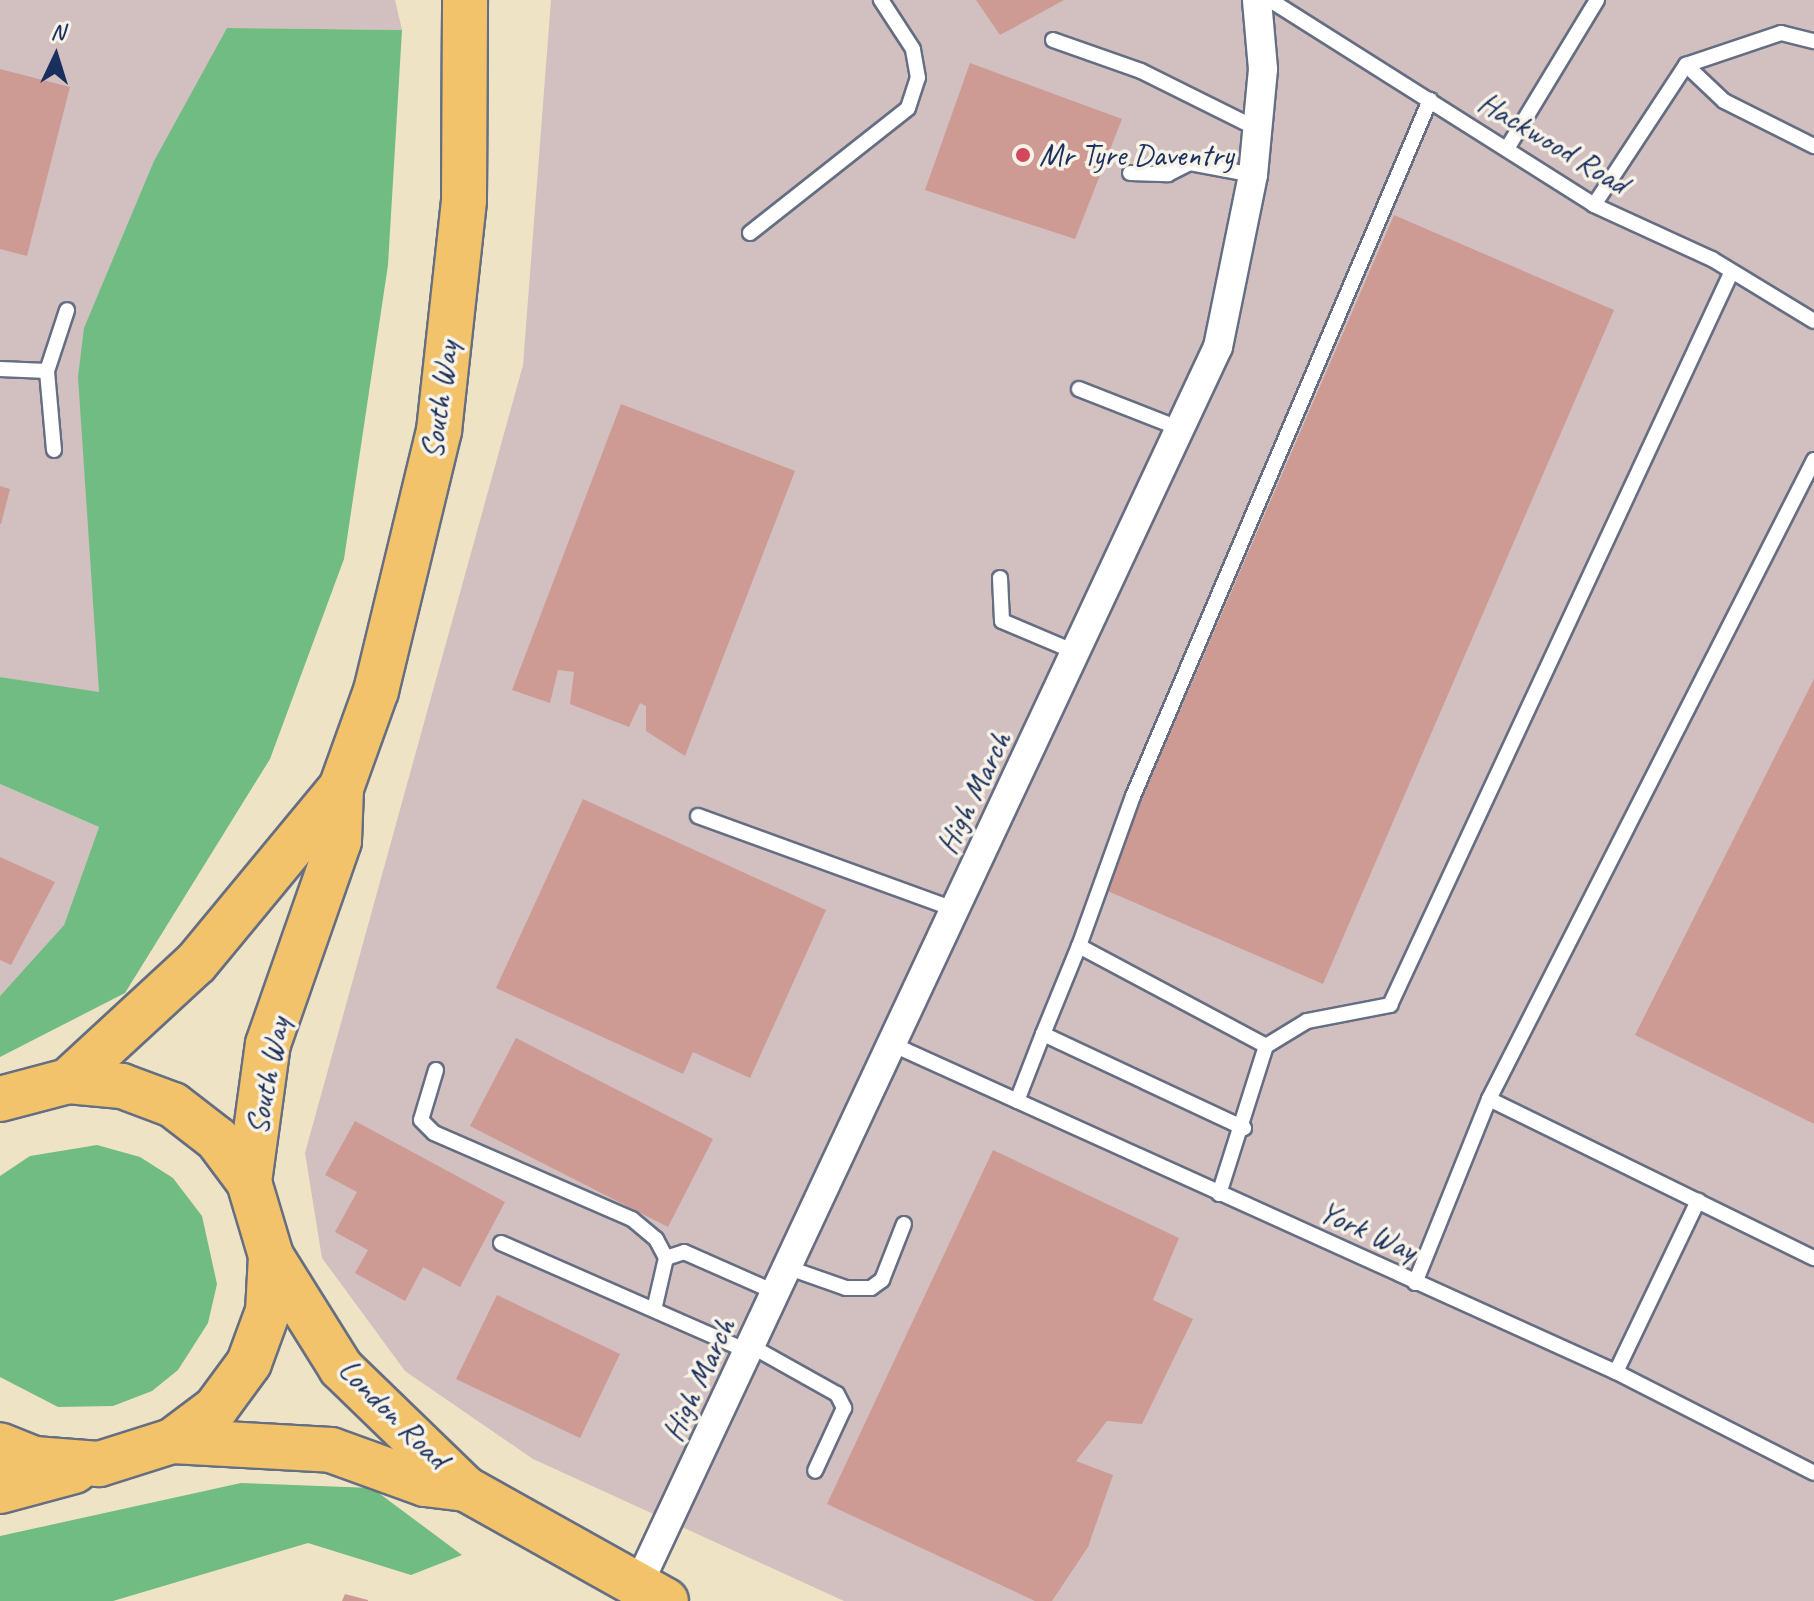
<!DOCTYPE html>
<html>
<head>
<meta charset="utf-8">
<style>
	body { margin:0 }
	#map { position:relative; width:1814px; height:1601px; overflow:hidden; background:#eee3c5; font-family:Caveat,sans-serif }
	div>[style] { position:absolute }
	[style*='--x'] { left:calc(var(--x)*1px); top:calc(var(--y)*1px); width:calc(var(--w)*1px); rotate:calc(var(--a)*1deg) }
	.industrial>* { inset:0; background:#d2bfc0 }
	.forest>* { inset:0; background:#71bc83 }
	.building>* { inset:0; background:#cd9b94 }
	.roads { filter:drop-shadow(2px 0 #656e82) drop-shadow(-2px 0 #656e82) drop-shadow(0 2px #656e82) drop-shadow(0 -2px #656e82) }
	.lane>* { height:14px; margin:-7px; padding:0 7px; transform-origin:7px; border-radius:7px; background:#fff }
	.street>* { height:28px; margin:-14px; padding:0 14px; transform-origin:14px; border-radius:14px; background:#fff }
	.primary>* { height:44px; margin:-22px; padding:0 22px; transform-origin:22px; border-radius:22px; background:#f2c36a }
	.highway>* { height:44px; margin:-22px; padding:0 22px; transform-origin:22px; border-radius:22px; background:#f2c36a }
	.dots>* { width:22px; height:22px; translate:-50% -50%; box-sizing:border-box; border:4px solid #f7f3e8; border-radius:50% }
	span { translate:-50% -50%; white-space:nowrap; text-align:center; line-height:1.15; -webkit-text-stroke:7px #f7f3e8; paint-order:stroke }
	.street-label { font-size:32px; color:#1b2f5e }
	.poi-label { font-size:32px; color:#1b2f5e }
	.left { translate:0 -50%; text-align:left }
	.north { position:absolute; left:16px; top:16px; width:80px; height:80px; -webkit-text-stroke:6px #f7f3e8; paint-order:stroke; rotate:4deg; font-size:22px; font-weight:700; line-height:32px; text-align:center; color:#1b2f5e }
	.north::after { content:''; display:block; margin:auto; width:28px; height:36px; background:#1b2f5e; clip-path:polygon(50% 0,100% 100%,50% 72%,0 100%) }
</style>
</head>
<body>
<div id="map">
	<div class="industrial">
		<i style="clip-path:polygon(0 0,395px 0,402px 30px,227px 28px,97px 601px,99px 693px,0 677px)"></i>
		<i style="clip-path:polygon(551px 0,1814px 0,1814px 1601px,844px 1601px,533px 1459px,405px 1371px,322px 1258px,305px 1153px,523px 365px)"></i>
		<i style="clip-path:polygon(0 784px,99px 827px,64px 925px,0 996px)"></i>
	</div>
	<div class="forest">
		<i style="clip-path:polygon(227px 28px,402px 30px,388px 265px,344px 559px,270px 759px,125px 993px,0 1057px,0 996px,64px 925px,99px 827px,0 784px,0 677px,99px 692px,78px 377px,84px 328px,154px 161px)"></i>
		<i style="clip-path:polygon(97px 1145px,140px 1157px,173px 1178px,202px 1216px,217px 1284px,208px 1323px,178px 1370px,152px 1391px,113px 1406px,58px 1407px,0 1377px,0 1176px,30px 1156px)"></i>
		<i style="clip-path:polygon(241px 1483px,372px 1488px,462px 1555px,411px 1575px,308px 1543px,113px 1601px,0 1601px,0 1536px)"></i>
	</div>
	<div class="building">
		<i style="clip-path:polygon(976px 0,1064px 0,1000px 35px)"></i>
		<i style="clip-path:polygon(970px 63px,1122px 119px,1075px 239px,925px 190px)"></i>
		<i style="clip-path:polygon(0 69px,70px 87px,27px 256px,0 249px)"></i>
		<i style="clip-path:polygon(1394px 215px,1614px 310px,1323px 984px,1103px 889px)"></i>
		<i style="clip-path:polygon(621px 404px,795px 471px,685px 756px,646px 731px,646px 706px,640px 703px,629px 727px,570px 704px,574px 672px,558px 670px,550px 703px,512px 690px)"></i>
		<i style="clip-path:polygon(0 486px,10px 489px,1px 524px,0 524px)"></i>
		<i style="clip-path:polygon(1814px 679px,1814px 1124px,1635px 1035px)"></i>
		<i style="clip-path:polygon(583px 799px,826px 910px,750px 1078px,693px 1052px,683px 1074px,496px 988px)"></i>
		<i style="clip-path:polygon(0 857px,55px 882px,11px 965px,0 960px)"></i>
		<i style="clip-path:polygon(516px 1038px,713px 1139px,668px 1227px,470px 1126px)"></i>
		<i style="clip-path:polygon(355px 1121px,505px 1202px,460px 1287px,423px 1267px,405px 1301px,355px 1273px,368px 1250px,335px 1232px,357px 1192px,325px 1175px)"></i>
		<i style="clip-path:polygon(993px 1150px,1179px 1238px,1153px 1300px,1193px 1319px,1142px 1424px,1107px 1421px,1076px 1461px,1113px 1475px,1088px 1547px,1052px 1601px,1035px 1601px,827px 1504px)"></i>
		<i style="clip-path:polygon(497px 1295px,620px 1354px,580px 1438px,456px 1379px)"></i>
		<i style="clip-path:polygon(345px 1594px,368px 1600px,368px 1601px,342px 1601px)"></i>
	</div>
	<div class="roads">
		<div class="lane">
			<i style="--x:1270;--y:0;--w:383;--a:32.3"></i>
			<i style="--x:1594;--y:205;--w:130;--a:24.6"></i>
			<i style="--x:1712;--y:259;--w:119;--a:31.3"></i>
			<i style="--x:1053;--y:40;--w:93;--a:19.4"></i>
			<i style="--x:1141;--y:71;--w:128;--a:26.4"></i>
			<i style="--x:1686;--y:65;--w:52;--a:43.5"></i>
			<i style="--x:1724;--y:101;--w:101;--a:26.6"></i>
			<i style="--x:1508;--y:147;--w:172;--a:-58.8"></i>
			<i style="--x:1130;--y:173;--w:38;--a:2"></i>
			<i style="--x:1168;--y:174;--w:25;--a:-27"></i>
			<i style="--x:1190;--y:163;--w:64;--a:10.8"></i>
			<i style="--x:1594;--y:205;--w:168;--a:-56.7"></i>
			<i style="--x:1686;--y:65;--w:100;--a:-18.6"></i>
			<i style="--x:1781;--y:33;--w:34;--a:14"></i>
			<i style="--x:750;--y:233;--w:201;--a:-38.3"></i>
			<i style="--x:908;--y:108;--w:32;--a:-72"></i>
			<i style="--x:918;--y:78;--w:29;--a:-100"></i>
			<i style="--x:913;--y:49;--w:59;--a:-123.1"></i>
			<i style="--x:0;--y:369;--w:47;--a:2.4"></i>
			<i style="--x:1079;--y:389;--w:110;--a:21.4"></i>
			<i style="--x:54;--y:450;--w:79;--a:-95.1"></i>
			<i style="--x:47;--y:371;--w:64;--a:-71.8"></i>
			<i style="--x:1000;--y:578;--w:43;--a:87.3"></i>
			<i style="--x:1002;--y:621;--w:85;--a:22.9"></i>
			<i style="--x:698;--y:816;--w:272;--a:20"></i>
			<i style="--x:1079;--y:946;--w:159;--a:-70.2"></i>
			<i style="--x:1133;--y:796;--w:757;--a:-66.89"></i>
			<i style="--x:1043;--y:1034;--w:95;--a:-67.8"></i>
			<i style="--x:1079;--y:946;--w:212;--a:28.1"></i>
			<i style="--x:896;--y:1046;--w:790;--a:24.36"></i>
			<i style="--x:1616;--y:1372;--w:222;--a:27"></i>
			<i style="--x:436;--y:1070;--w:52;--a:106.7"></i>
			<i style="--x:421;--y:1120;--w:18;--a:45"></i>
			<i style="--x:434;--y:1133;--w:216;--a:23.5"></i>
			<i style="--x:632;--y:1219;--w:31;--a:40"></i>
			<i style="--x:656;--y:1239;--w:21;--a:62"></i>
			<i style="--x:666;--y:1258;--w:53;--a:103"></i>
			<i style="--x:1489;--y:1099;--w:362;--a:26.1"></i>
			<i style="--x:1017;--y:1101;--w:72;--a:-68.8"></i>
			<i style="--x:1043;--y:1034;--w:222;--a:25.1"></i>
			<i style="--x:1219;--y:1194;--w:155;--a:-72.4"></i>
			<i style="--x:1266;--y:1046;--w:48;--a:-31.4"></i>
			<i style="--x:1307;--y:1021;--w:85;--a:-10.9"></i>
			<i style="--x:1390;--y:1005;--w:808;--a:-65.02"></i>
			<i style="--x:501;--y:1243;--w:271;--a:23.7"></i>
			<i style="--x:666;--y:1258;--w:19;--a:-18"></i>
			<i style="--x:684;--y:1252;--w:102;--a:23.8"></i>
			<i style="--x:789;--y:1268;--w:60;--a:19.3"></i>
			<i style="--x:846;--y:1288;--w:25;--a:0"></i>
			<i style="--x:871;--y:1288;--w:14;--a:-36"></i>
			<i style="--x:882;--y:1280;--w:60;--a:-68.6"></i>
			<i style="--x:1415;--y:1283;--w:198;--a:-68.1"></i>
			<i style="--x:1489;--y:1099;--w:717;--a:-63.04"></i>
			<i style="--x:751;--y:1346;--w:98;--a:29.2"></i>
			<i style="--x:837;--y:1394;--w:16;--a:63"></i>
			<i style="--x:844;--y:1408;--w:69;--a:114.7"></i>
			<i style="--x:1616;--y:1372;--w:190;--a:-64.4"></i>
		</div>
		<div class="street">
			<i style="--x:638;--y:1585;--w:1367;--a:-64.9"></i>
			<i style="--x:1218;--y:347;--w:176;--a:-78.5"></i>
			<i style="--x:1253;--y:175;--w:106;--a:-84.6"></i>
			<i style="--x:1263;--y:69;--w:69;--a:-95"></i>
		</div>
		<div class="primary">
			<i style="--x:68;--y:1081;--w:174;--a:-42.7"></i>
			<i style="--x:196;--y:963;--w:227;--a:-50.4"></i>
			<i style="--x:249;--y:1182;--w:139;--a:-82.2"></i>
			<i style="--x:268;--y:1044;--w:215;--a:-70.7"></i>
			<i style="--x:339;--y:841;--w:53;--a:-87.8"></i>
			<i style="--x:341;--y:788;--w:103;--a:-70.2"></i>
			<i style="--x:376;--y:691;--w:268;--a:-76.4"></i>
			<i style="--x:439;--y:431;--w:232;--a:-83.8"></i>
			<i style="--x:464;--y:200;--w:200;--a:-89.7"></i>
		</div>
		<div class="highway">
			<i style="--x:0;--y:1099;--w:70;--a:-14.8"></i>
			<i style="--x:68;--y:1081;--w:54;--a:5.3"></i>
			<i style="--x:122;--y:1086;--w:54;--a:20.4"></i>
			<i style="--x:173;--y:1105;--w:56;--a:37.7"></i>
			<i style="--x:217;--y:1139;--w:54;--a:53.3"></i>
			<i style="--x:249;--y:1182;--w:77;--a:73.4"></i>
			<i style="--x:271;--y:1256;--w:55;--a:93.1"></i>
			<i style="--x:268;--y:1311;--w:55;--a:110.1"></i>
			<i style="--x:249;--y:1363;--w:56;--a:126.3"></i>
			<i style="--x:216;--y:1408;--w:55;--a:143.1"></i>
			<i style="--x:172;--y:1441;--w:77;--a:162.5"></i>
			<i style="--x:99;--y:1464;--w:65;--a:-175.6"></i>
			<i style="--x:34;--y:1459;--w:37;--a:-158"></i>
			<i style="--x:271;--y:1256;--w:132;--a:58"></i>
			<i style="--x:341;--y:1368;--w:174;--a:44.1"></i>
			<i style="--x:466;--y:1489;--w:229;--a:29.2"></i>
			<i style="--x:172;--y:1441;--w:159;--a:3.2"></i>
			<i style="--x:331;--y:1450;--w:100;--a:19.9"></i>
			<i style="--x:425;--y:1484;--w:41;--a:7"></i>
			<i style="--x:0;--y:1491;--w:77;--a:-15.1"></i>
		</div>
	</div>
	<div class="dots">
		<i style="left:1023px;top:155px;background:#d1495b"></i>
	</div>
	<div class="street-label">
		<span style="left:1553px;top:143px;rotate:31deg">Hackwood Road</span>
		<span style="left:440px;top:400px;rotate:-82deg">South Way</span>
		<span style="left:974px;top:793px;rotate:-64deg">High March</span>
		<span style="left:268px;top:1076px;rotate:-79deg">South Way</span>
		<span style="left:1368px;top:1231px;rotate:24deg">York Way</span>
		<span style="left:699px;top:1380px;rotate:-65deg">High March</span>
		<span style="left:393px;top:1414px;rotate:45deg">London Road</span>
	</div>
	<div class="poi-label">
		<span class="left" style="left:1039px;top:155px">Mr Tyre Daventry</span>
	</div>
	<div class="north">N</div>
</div>
</body>
</html>
